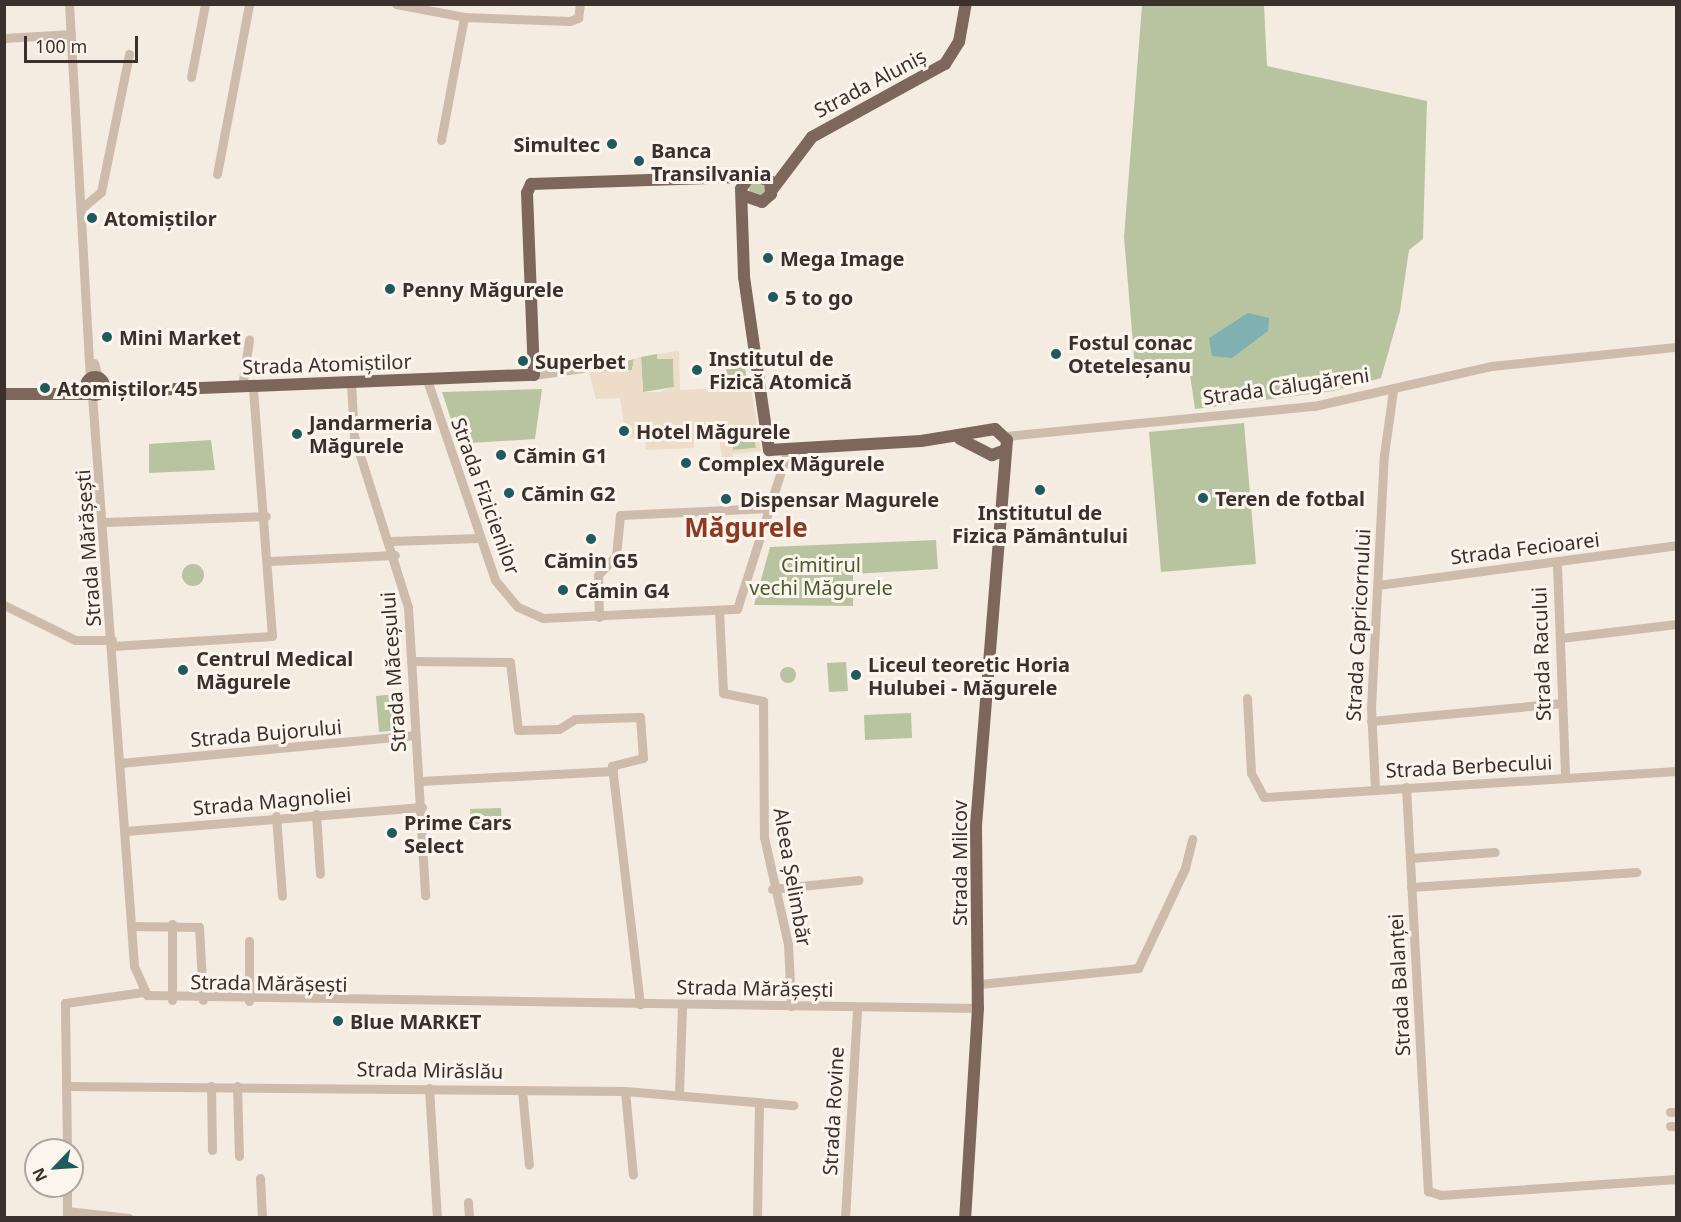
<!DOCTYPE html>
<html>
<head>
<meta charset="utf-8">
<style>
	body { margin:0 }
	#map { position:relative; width:1681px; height:1222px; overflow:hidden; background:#f4ebe1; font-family:"Noto Sans",sans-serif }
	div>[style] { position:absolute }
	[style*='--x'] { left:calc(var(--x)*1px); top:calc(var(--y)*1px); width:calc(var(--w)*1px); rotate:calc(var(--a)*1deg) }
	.green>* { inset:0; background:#b8c4a0 }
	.round { border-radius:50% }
	.plaza>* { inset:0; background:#ecdcc8 }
	.water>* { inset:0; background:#7fb0b2 }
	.minor>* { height:9px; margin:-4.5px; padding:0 4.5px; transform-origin:4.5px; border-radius:4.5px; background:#cdbbac }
	.major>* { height:12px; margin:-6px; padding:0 6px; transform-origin:6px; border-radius:6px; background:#7d675c }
	.major>.ring { margin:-6px; padding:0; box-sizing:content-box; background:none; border:12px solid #7d675c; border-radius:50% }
	.dots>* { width:16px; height:16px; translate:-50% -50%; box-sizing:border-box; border:3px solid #fbf5ee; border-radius:50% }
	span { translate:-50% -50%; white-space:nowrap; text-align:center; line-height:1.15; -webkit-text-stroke:6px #fbf5ee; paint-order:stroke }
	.street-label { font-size:20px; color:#3b302b }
	.poi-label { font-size:20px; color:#3b302b; font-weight:700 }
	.right { translate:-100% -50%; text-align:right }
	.left { translate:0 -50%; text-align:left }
	.park-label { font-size:20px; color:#4a5a2e }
	.district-label { font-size:26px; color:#8c3b22; font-weight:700 }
	.frame { position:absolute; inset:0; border:6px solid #3b302b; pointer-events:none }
	.north { position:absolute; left:24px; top:1138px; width:60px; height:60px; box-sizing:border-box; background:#fbf5ee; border:2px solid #aea6a0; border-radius:50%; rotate:245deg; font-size:16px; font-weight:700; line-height:24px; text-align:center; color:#3b302b }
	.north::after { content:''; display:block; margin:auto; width:21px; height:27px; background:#1f5a5e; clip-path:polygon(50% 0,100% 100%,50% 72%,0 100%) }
	.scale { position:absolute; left:24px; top:36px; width:114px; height:27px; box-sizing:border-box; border:3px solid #3b302b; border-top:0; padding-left:8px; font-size:18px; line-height:21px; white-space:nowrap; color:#3b302b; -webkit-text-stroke:4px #fbf5ee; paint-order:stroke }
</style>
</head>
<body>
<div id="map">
	<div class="green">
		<i style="clip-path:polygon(1142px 5px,1264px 5px,1267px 66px,1427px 101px,1423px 239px,1409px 250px,1400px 311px,1381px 378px,1333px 391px,1195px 409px,1188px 361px,1135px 367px,1124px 237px)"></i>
		<i class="round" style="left:749px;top:180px;width:16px;height:16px"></i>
		<i style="clip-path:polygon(657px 354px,657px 359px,673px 358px,674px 387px,643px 392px,641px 357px)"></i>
		<i style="clip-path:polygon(725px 354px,743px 354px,748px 387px,728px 388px)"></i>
		<i style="clip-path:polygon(634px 359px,632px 370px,589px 372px,591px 371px)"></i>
		<i style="clip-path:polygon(542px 389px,535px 439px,469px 443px,470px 463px,465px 462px,442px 392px)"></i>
		<i style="clip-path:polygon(1244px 423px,1256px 564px,1161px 572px,1149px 432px)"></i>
		<i style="clip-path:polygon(752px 426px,756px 448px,733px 450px,732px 427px)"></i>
		<i style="clip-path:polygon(211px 440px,215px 470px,149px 473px,149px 444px)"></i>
		<i style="clip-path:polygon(936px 540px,938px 569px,853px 574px,853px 606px,754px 605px,770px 547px)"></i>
		<i class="round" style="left:182px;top:564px;width:22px;height:22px"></i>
		<i style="clip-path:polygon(846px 662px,848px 691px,829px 692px,827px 663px)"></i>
		<i class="round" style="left:780px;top:667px;width:16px;height:16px"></i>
		<i style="clip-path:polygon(396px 694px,399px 730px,379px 732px,376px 696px)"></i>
		<i style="clip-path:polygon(911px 713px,912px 738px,865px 740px,864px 715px)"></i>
		<i style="clip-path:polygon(501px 808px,502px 826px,471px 828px,470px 809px)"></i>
	</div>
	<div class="plaza">
		<i style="clip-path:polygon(evenodd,679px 351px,680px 390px,751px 387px,761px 451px,733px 454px,733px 461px,723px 462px,717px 427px,694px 428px,694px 448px,646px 450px,645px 437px,626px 438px,620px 398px,596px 399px,589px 372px,632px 370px,634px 359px,641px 357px,643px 392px,659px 392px,674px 387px,673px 359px,657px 359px,657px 354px,679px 351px,752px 426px,756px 448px,733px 450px,732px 427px,752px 426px)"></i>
	</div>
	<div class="water">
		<i style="clip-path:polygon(1248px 313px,1269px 318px,1268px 331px,1232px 358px,1212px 356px,1209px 338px)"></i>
	</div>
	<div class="minor">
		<i style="--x:69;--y:4;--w:376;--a:86.8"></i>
		<i style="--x:396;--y:4;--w:69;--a:10.8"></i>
		<i style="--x:464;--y:17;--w:106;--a:2.2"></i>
		<i style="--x:570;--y:21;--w:9;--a:-21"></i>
		<i style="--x:578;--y:18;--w:14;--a:-82"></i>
		<i style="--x:4;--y:38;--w:67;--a:-3.4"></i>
		<i style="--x:191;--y:77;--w:74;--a:-79.1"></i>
		<i style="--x:441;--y:140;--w:125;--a:-79.4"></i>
		<i style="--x:217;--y:174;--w:173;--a:-79.3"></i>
		<i style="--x:83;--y:207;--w:23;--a:-40"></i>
		<i style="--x:101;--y:192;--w:141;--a:-78.5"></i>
		<i style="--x:94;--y:363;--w:16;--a:75"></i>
		<i style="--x:534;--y:375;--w:49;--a:-8.3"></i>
		<i style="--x:427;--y:380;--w:211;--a:71.2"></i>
		<i style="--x:495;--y:580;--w:35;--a:50"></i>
		<i style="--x:518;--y:607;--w:27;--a:24"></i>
		<i style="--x:543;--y:618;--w:194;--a:-2.7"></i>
		<i style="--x:737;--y:609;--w:165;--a:-72.3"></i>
		<i style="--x:351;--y:383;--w:53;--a:86.8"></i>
		<i style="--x:354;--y:436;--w:179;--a:72.5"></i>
		<i style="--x:408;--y:607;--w:289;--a:86.6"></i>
		<i style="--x:242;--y:387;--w:48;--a:-81.5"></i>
		<i style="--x:92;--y:395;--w:573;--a:85.79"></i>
		<i style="--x:134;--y:966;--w:32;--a:66"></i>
		<i style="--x:147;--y:995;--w:831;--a:0.9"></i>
		<i style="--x:1006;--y:436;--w:309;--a:-5.6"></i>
		<i style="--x:1314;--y:406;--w:181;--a:-12.7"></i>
		<i style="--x:1491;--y:366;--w:186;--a:-5.9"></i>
		<i style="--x:105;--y:522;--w:161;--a:-2.1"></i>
		<i style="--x:391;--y:541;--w:88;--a:-2"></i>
		<i style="--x:269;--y:561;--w:126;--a:-2.7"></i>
		<i style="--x:1557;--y:565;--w:213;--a:87.8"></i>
		<i style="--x:1378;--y:585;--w:301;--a:-7.6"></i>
		<i style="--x:4;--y:605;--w:79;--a:26.2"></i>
		<i style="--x:75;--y:640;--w:37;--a:0"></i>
		<i style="--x:719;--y:610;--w:83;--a:87.2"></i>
		<i style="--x:723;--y:693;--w:41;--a:11.3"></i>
		<i style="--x:763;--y:701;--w:136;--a:89.6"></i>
		<i style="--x:764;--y:837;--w:110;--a:77.4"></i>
		<i style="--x:788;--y:944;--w:62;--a:87.2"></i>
		<i style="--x:599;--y:617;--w:42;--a:-91.4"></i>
		<i style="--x:598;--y:575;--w:26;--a:-47"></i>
		<i style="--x:616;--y:556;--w:41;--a:-84.4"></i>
		<i style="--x:620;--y:515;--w:151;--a:-2.7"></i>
		<i style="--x:1561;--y:638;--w:116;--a:-6.9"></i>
		<i style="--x:113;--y:646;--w:159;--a:-3.6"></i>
		<i style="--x:272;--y:636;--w:250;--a:-94.4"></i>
		<i style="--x:411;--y:661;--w:99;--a:0.6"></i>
		<i style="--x:510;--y:662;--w:68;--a:83.3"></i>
		<i style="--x:518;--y:730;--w:41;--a:-1.4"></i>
		<i style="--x:559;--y:729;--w:19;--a:-32"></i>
		<i style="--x:575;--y:719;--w:65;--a:-1.8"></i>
		<i style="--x:640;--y:717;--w:41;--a:85.8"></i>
		<i style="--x:643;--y:758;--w:32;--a:166"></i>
		<i style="--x:612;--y:766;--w:240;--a:83.3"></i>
		<i style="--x:1247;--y:698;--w:75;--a:86.9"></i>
		<i style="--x:1251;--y:773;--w:27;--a:62"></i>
		<i style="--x:1264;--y:797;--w:413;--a:-3.6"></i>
		<i style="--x:1371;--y:721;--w:192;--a:-5.4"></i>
		<i style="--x:120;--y:763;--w:296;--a:-5.4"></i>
		<i style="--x:420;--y:781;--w:193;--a:-3"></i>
		<i style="--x:1406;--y:787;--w:405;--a:86.9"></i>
		<i style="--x:1428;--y:1191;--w:14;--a:17"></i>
		<i style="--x:1441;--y:1195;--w:236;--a:-3.9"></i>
		<i style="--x:1375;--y:789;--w:81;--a:-92.8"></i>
		<i style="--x:1371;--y:708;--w:253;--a:-87.1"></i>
		<i style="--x:1384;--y:455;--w:66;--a:-82.1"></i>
		<i style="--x:316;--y:814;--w:60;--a:86.2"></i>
		<i style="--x:276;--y:816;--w:80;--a:85.7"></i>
		<i style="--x:125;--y:831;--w:298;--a:-4.6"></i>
		<i style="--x:1410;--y:858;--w:85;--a:-4"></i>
		<i style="--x:1411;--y:887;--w:226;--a:-3.8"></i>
		<i style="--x:772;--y:889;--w:87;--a:-5.9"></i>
		<i style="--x:131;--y:926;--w:68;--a:0.8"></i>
		<i style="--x:199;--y:927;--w:73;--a:86.9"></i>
		<i style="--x:979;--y:984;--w:160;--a:-5.7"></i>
		<i style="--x:1138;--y:968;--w:110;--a:-64.8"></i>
		<i style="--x:1185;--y:868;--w:30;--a:-76"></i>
		<i style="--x:172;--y:1000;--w:76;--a:-90"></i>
		<i style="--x:249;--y:1001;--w:60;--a:-90"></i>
		<i style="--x:66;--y:1086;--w:559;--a:0.51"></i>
		<i style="--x:625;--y:1091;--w:169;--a:4.8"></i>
		<i style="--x:211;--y:1086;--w:64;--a:89.1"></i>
		<i style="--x:237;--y:1086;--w:70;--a:88.4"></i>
		<i style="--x:429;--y:1088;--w:130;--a:86.5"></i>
		<i style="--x:522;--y:1090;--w:75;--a:84.7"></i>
		<i style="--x:625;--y:1091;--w:84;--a:84.6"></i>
		<i style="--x:679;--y:1093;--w:88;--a:-88"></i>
		<i style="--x:1670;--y:1112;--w:6;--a:0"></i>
		<i style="--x:1670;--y:1126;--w:6;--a:0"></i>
		<i style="--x:67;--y:1150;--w:147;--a:-90.8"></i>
		<i style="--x:65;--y:1003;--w:79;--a:-8"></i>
		<i style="--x:260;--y:1178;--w:40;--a:87.1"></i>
		<i style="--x:67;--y:1186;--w:32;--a:90"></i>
		<i style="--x:468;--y:1202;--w:16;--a:86"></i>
		<i style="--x:67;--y:1211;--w:62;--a:6.4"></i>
		<i style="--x:757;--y:1218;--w:115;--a:-89"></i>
		<i style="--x:845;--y:1218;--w:211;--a:-86.7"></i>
	</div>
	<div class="major">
		<i style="--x:772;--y:190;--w:66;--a:-53"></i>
		<i style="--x:812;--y:137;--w:152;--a:-28.8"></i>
		<i style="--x:945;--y:64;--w:26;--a:-58"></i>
		<i style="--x:959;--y:42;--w:39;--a:-80"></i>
		<i style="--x:742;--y:195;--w:21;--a:19"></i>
		<i style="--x:762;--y:202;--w:12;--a:-42"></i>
		<i style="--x:771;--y:194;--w:13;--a:-94"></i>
		<i style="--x:770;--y:181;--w:20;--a:-160"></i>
		<i style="--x:751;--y:174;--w:18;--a:124"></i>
		<i style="--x:741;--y:189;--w:88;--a:88"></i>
		<i style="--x:744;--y:277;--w:175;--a:81.8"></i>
		<i style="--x:769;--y:450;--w:152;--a:-3.4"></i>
		<i style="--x:921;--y:441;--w:75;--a:-9.2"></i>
		<i style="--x:995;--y:429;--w:16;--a:43"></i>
		<i style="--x:1007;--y:440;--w:388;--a:94.6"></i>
		<i style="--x:976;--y:827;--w:181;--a:89.4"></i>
		<i style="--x:978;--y:1008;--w:210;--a:93.5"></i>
		<i class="ring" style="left:86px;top:377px;width:6px;height:6px"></i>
		<i style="--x:102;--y:392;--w:432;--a:-2.3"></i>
		<i style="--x:534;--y:375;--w:182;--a:-92.2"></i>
		<i style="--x:527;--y:193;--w:10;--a:-66"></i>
		<i style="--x:531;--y:184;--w:215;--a:-1.9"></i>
		<i style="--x:4;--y:394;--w:87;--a:0"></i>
		<i style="--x:960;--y:439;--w:36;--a:27"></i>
		<i style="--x:992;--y:455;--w:12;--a:-20"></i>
	</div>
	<div class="dots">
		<i style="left:612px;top:144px;background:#1f5a5e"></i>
		<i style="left:639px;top:161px;background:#1f5a5e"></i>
		<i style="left:92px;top:218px;background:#1f5a5e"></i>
		<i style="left:768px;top:258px;background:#1f5a5e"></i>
		<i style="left:390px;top:289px;background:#1f5a5e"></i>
		<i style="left:773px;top:297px;background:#1f5a5e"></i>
		<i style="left:107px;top:337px;background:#1f5a5e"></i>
		<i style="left:1056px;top:354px;background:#1f5a5e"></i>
		<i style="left:523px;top:361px;background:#1f5a5e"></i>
		<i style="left:697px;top:370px;background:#1f5a5e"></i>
		<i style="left:45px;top:388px;background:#1f5a5e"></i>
		<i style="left:624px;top:431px;background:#1f5a5e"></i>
		<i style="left:297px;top:434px;background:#1f5a5e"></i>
		<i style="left:501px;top:455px;background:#1f5a5e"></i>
		<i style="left:686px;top:463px;background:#1f5a5e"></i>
		<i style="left:1040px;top:490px;background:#1f5a5e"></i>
		<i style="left:509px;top:493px;background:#1f5a5e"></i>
		<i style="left:1203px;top:498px;background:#1f5a5e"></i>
		<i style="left:726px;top:499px;background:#1f5a5e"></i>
		<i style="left:591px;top:539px;background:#1f5a5e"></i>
		<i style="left:563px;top:590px;background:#1f5a5e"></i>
		<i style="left:183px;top:670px;background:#1f5a5e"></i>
		<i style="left:856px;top:675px;background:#1f5a5e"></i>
		<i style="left:392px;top:833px;background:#1f5a5e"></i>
		<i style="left:338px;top:1021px;background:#1f5a5e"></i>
	</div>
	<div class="street-label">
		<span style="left:870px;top:83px;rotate:-28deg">Strada Aluniș</span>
		<span style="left:327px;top:364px;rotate:-2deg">Strada Atomiștilor</span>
		<span style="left:1286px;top:386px;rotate:-8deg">Strada Călugăreni</span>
		<span style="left:486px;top:496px;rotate:70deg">Strada Fizicienilor</span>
		<span style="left:88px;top:548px;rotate:-94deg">Strada Mărășești</span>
		<span style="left:1525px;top:548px;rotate:-7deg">Strada Fecioarei</span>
		<span style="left:1358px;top:625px;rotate:-87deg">Strada Capricornului</span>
		<span style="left:1541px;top:654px;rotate:-92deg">Strada Racului</span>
		<span style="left:393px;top:672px;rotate:-94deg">Strada Măceșului</span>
		<span style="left:266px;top:733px;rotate:-5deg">Strada Bujorului</span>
		<span style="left:1469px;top:766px;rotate:-3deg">Strada Berbecului</span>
		<span style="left:272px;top:801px;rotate:-5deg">Strada Magnoliei</span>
		<span style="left:959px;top:863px;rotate:-90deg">Strada Milcov</span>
		<span style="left:793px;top:877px;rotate:80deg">Aleea Șelimbăr</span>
		<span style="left:269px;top:983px;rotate:1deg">Strada Mărășești</span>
		<span style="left:1399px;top:985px;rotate:-93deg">Strada Balanței</span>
		<span style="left:755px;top:988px;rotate:1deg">Strada Mărășești</span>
		<span style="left:430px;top:1070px;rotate:1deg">Strada Mirăslău</span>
		<span style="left:833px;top:1111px;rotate:-87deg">Strada Rovine</span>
	</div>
	<div class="poi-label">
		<span class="right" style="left:600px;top:144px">Simultec</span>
		<span class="left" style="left:651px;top:162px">Banca<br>Transilvania</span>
		<span class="left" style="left:104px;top:218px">Atomiștilor</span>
		<span class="left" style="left:780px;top:258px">Mega Image</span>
		<span class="left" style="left:402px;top:289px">Penny Măgurele</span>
		<span class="left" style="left:785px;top:297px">5 to go</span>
		<span class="left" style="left:119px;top:337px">Mini Market</span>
		<span class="left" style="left:1068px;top:354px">Fostul conac<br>Oteteleșanu</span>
		<span class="left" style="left:709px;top:370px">Institutul de<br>Fizică Atomică</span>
		<span class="left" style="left:535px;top:361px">Superbet</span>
		<span class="left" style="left:57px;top:388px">Atomiștilor 45</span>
		<span class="left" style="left:309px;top:434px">Jandarmeria<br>Măgurele</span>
		<span class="left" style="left:636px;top:431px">Hotel Măgurele</span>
		<span class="left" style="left:513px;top:455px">Cămin G1</span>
		<span class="left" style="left:698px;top:463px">Complex Măgurele</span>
		<span class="left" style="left:521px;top:493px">Cămin G2</span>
		<span class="left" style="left:1215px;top:498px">Teren de fotbal</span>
		<span class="left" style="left:740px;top:499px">Dispensar Magurele</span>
		<span style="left:1040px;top:524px">Institutul de<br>Fizica Pământului</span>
		<span style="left:591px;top:560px">Cămin G5</span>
		<span class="left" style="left:575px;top:590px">Cămin G4</span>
		<span class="left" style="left:196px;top:670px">Centrul Medical<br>Măgurele</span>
		<span class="left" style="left:868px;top:676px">Liceul teoretic Horia<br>Hulubei - Măgurele</span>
		<span class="left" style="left:404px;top:834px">Prime Cars<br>Select</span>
		<span class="left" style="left:350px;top:1021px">Blue MARKET</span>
	</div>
	<div class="park-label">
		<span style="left:821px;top:576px">Cimitirul<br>vechi Măgurele</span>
	</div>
	<div class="district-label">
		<span style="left:746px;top:528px">Măgurele</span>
	</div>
	<div class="frame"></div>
	<div class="north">N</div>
	<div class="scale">100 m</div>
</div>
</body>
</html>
